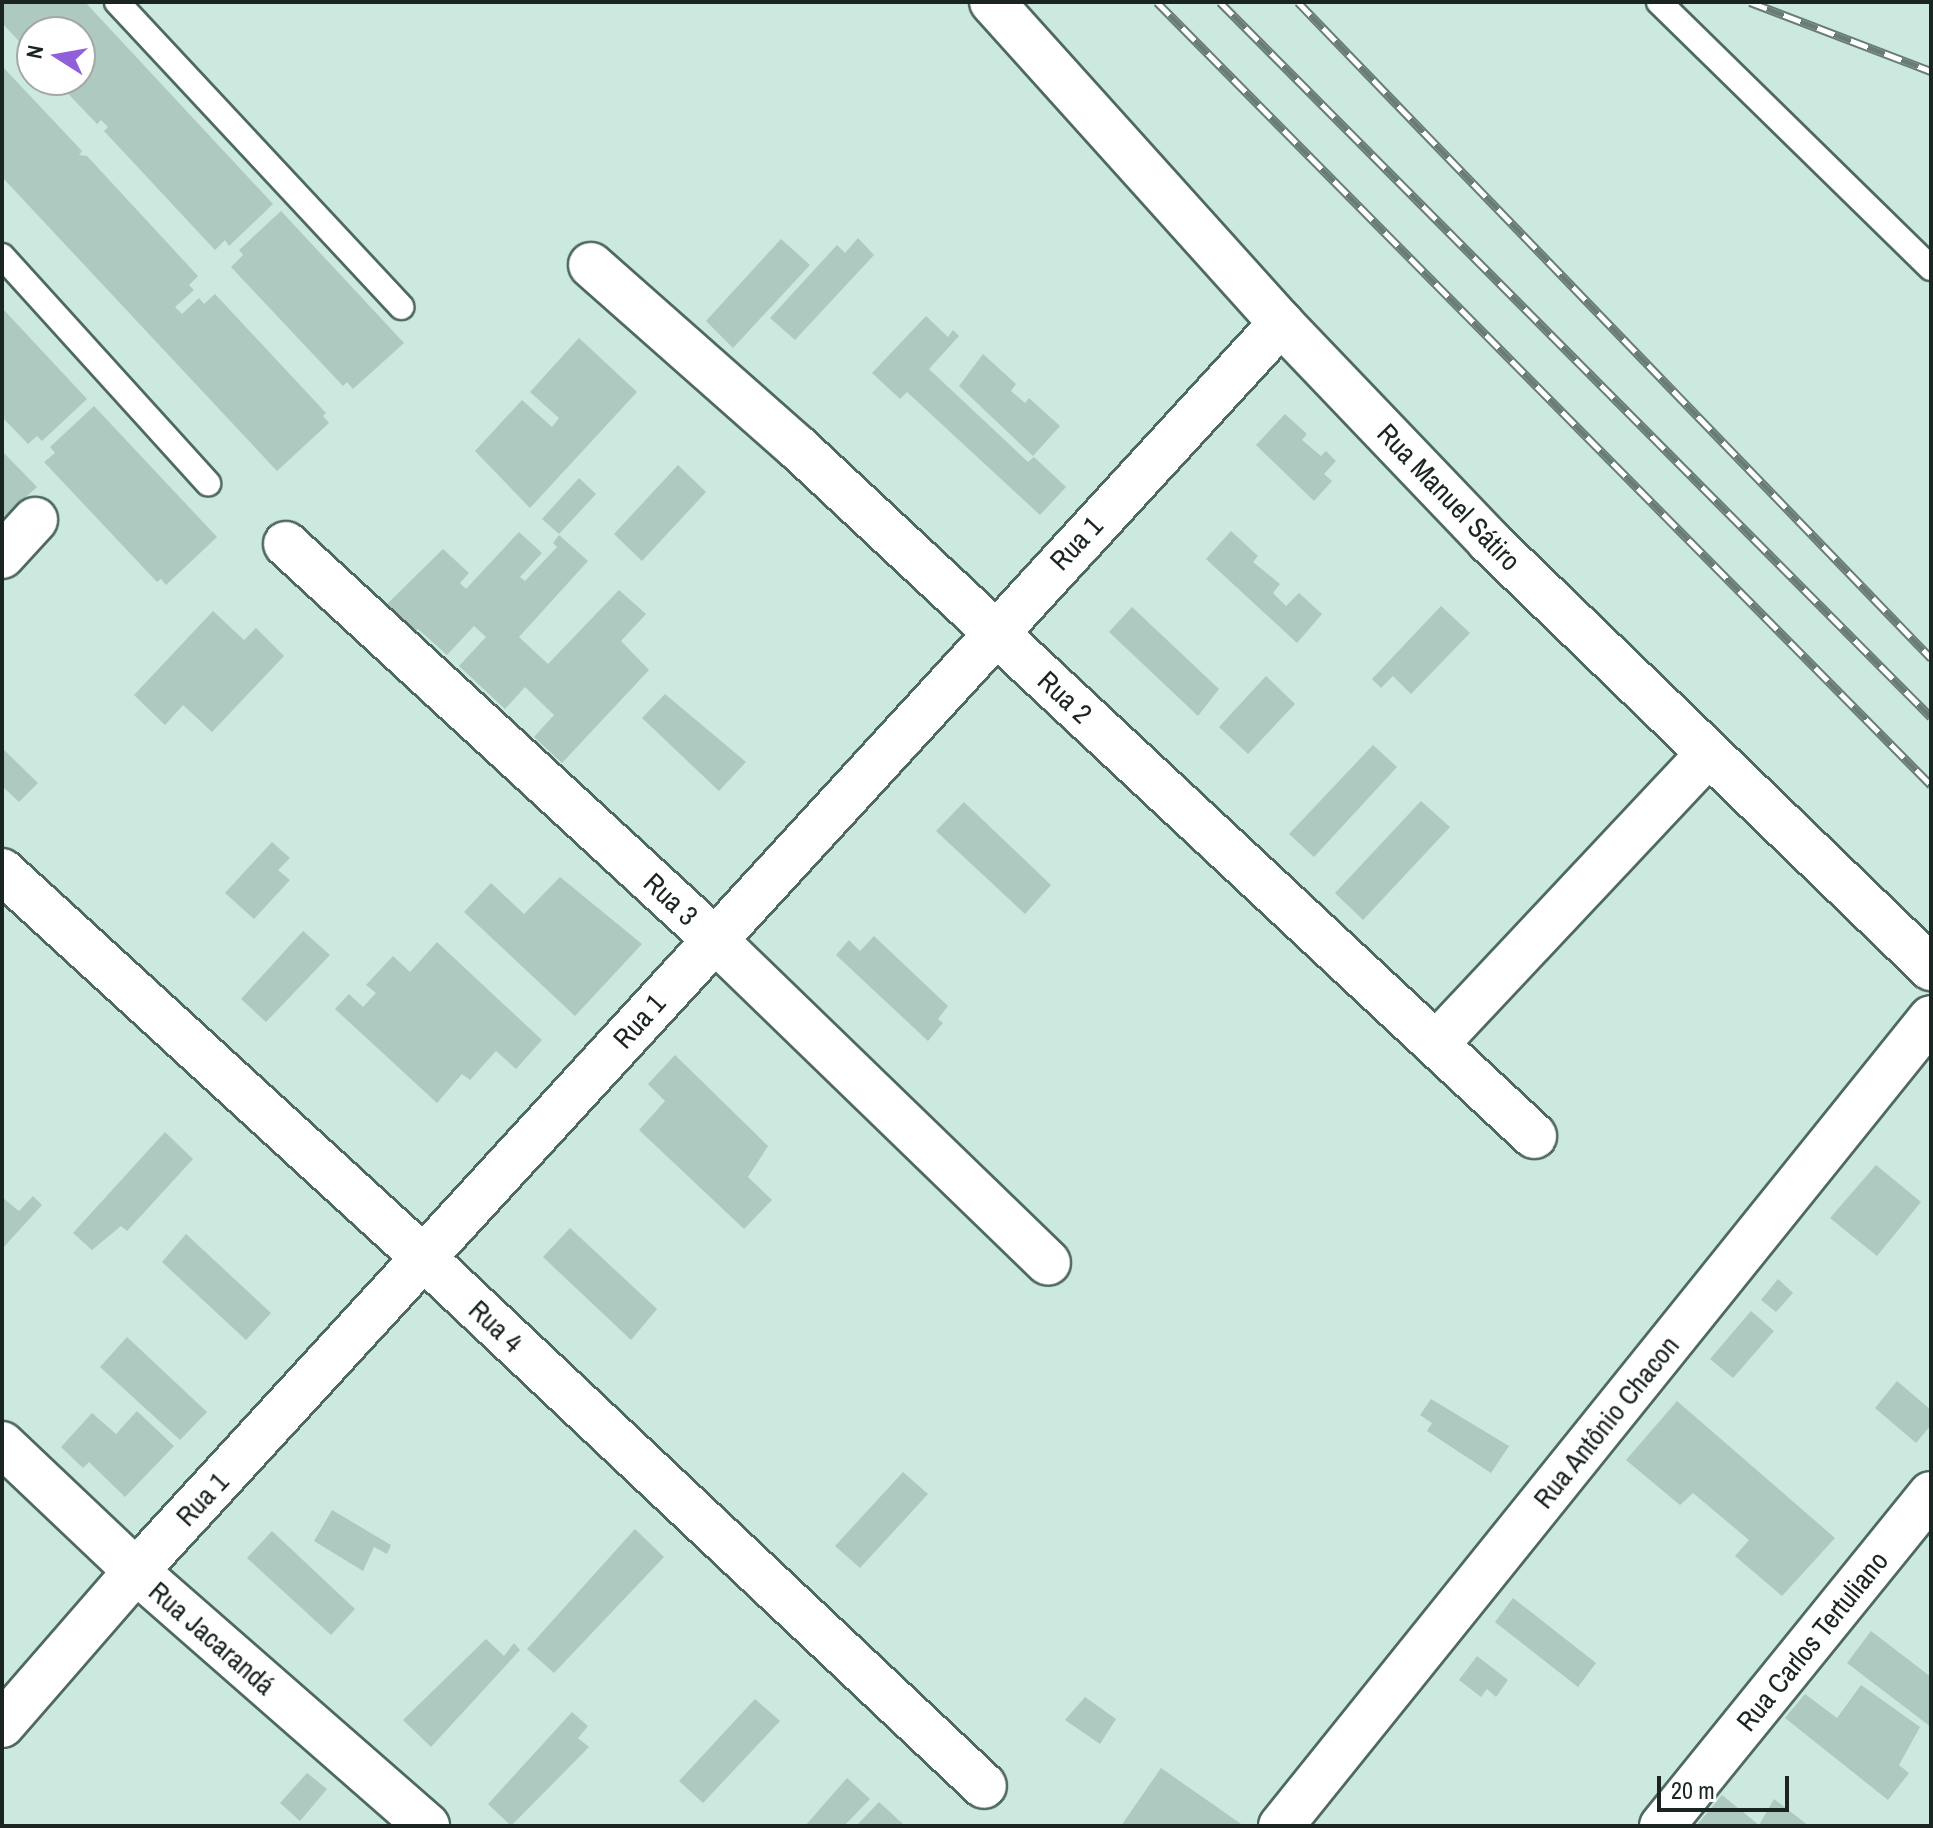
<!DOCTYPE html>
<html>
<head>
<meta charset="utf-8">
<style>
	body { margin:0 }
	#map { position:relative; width:1933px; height:1828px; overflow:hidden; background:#cce9df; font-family:"Archivo Narrow",sans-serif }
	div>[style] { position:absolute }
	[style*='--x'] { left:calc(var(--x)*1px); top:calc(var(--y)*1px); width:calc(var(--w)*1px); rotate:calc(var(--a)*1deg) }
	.building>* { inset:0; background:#adc9c0 }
	.roads { filter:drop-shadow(2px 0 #4f6961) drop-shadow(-2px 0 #4f6961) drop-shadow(0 2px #4f6961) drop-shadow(0 -2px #4f6961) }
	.lane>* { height:24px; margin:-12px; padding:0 12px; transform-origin:12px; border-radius:12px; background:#fff }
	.street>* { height:44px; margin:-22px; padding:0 22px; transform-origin:22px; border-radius:22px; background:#fff }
	.rail>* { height:9px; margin-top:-4.5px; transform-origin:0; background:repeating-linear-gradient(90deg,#fff 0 18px,#6a7c76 0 36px); box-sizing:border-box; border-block:2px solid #6a7c76 }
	span { translate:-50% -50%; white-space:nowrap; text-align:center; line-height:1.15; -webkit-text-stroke:6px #fff; paint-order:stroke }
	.street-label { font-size:28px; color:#1a2421 }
	.frame { position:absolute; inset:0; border:4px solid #1a2421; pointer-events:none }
	.north { position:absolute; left:16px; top:16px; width:80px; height:80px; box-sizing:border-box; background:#fff; border:2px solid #a3a7a6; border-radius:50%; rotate:281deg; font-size:22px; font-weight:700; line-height:32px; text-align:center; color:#1a2421 }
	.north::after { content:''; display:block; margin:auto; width:28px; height:36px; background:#9060da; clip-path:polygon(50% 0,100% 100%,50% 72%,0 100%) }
	.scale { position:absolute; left:1657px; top:1776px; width:132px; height:36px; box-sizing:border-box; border:4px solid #1a2421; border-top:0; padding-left:10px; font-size:24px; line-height:28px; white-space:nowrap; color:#1a2421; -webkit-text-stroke:6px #fff; paint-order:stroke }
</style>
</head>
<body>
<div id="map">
	<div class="building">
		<i style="clip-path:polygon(2px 2px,85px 2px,273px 204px,229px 246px,225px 240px,215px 250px,104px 131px,108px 127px,101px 120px,97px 124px,55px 80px,80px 80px,80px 32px,32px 32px,32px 55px,2px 23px)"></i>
		<i style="clip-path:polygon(2px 66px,82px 151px,79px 155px,87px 156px,198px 276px,189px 285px,194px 290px,175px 307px,182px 314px,199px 298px,204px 304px,215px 294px,326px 413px,323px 416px,329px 423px,277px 471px,2px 177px)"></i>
		<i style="clip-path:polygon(281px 211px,404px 343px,353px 389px,347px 382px,343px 386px,231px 267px,243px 255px,239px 250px)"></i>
		<i style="clip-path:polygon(858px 238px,874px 255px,795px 340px,770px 318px,837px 245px,845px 253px)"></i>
		<i style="clip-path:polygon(781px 239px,810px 265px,733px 348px,706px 321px)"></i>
		<i style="clip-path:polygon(2px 308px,87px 399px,42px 441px,37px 436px,28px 444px,2px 417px)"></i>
		<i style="clip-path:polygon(926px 316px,948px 337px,953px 330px,959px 336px,929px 369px,1028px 462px,1034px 457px,1066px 487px,1040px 515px,907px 392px,900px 399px,872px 373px)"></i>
		<i style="clip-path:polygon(579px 338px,637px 392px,530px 508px,475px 451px,522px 400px,552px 427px,559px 418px,530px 392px)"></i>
		<i style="clip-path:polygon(983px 354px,1016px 384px,1011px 391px,1025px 403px,1029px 398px,1060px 426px,1033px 456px,959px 386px)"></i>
		<i style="clip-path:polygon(94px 406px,217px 537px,166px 585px,161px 579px,157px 582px,44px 462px,55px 453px,50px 447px)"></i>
		<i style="clip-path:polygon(1285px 414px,1307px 434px,1302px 440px,1321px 456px,1326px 451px,1336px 461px,1324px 474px,1332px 481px,1314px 501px,1256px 445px)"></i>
		<i style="clip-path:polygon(2px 451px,37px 487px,2px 518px)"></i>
		<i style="clip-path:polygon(678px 465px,706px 492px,642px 561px,614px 534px)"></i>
		<i style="clip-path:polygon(579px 478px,596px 494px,559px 534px,542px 519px)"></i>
		<i style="clip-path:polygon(1231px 531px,1258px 556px,1253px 562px,1280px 584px,1273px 593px,1286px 606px,1299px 593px,1322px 614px,1297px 643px,1206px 559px)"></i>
		<i style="clip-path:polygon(519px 532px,542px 553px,520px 577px,525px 581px,557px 547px,553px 543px,559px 535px,588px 561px,519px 637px,548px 664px,619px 590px,646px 614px,621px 641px,649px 670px,562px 763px,534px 737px,554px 715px,525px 687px,505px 709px,459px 666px,486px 637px,474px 626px,447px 655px,418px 629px,409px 638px,380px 611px,443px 549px,469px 573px,460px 583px,466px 589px)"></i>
		<i style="clip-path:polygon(1441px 606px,1470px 633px,1411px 694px,1393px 676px,1381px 688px,1372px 679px)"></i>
		<i style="clip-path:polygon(1132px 607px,1219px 689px,1198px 716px,1109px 632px)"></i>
		<i style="clip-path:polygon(213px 611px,244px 640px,256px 628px,284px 656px,212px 732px,183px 705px,165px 725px,134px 695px)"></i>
		<i style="clip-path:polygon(1266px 676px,1295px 704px,1248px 754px,1219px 727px)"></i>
		<i style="clip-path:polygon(665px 694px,746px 762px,719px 791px,642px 718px)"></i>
		<i style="clip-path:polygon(1373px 745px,1397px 767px,1314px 857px,1289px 834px)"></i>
		<i style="clip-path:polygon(2px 748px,38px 783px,19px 802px,2px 786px)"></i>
		<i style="clip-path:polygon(1421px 801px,1450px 827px,1363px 920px,1335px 893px)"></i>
		<i style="clip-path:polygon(964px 802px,1051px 885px,1025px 914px,936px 831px)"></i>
		<i style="clip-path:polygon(272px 842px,290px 858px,278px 870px,290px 880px,254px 919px,225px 893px)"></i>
		<i style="clip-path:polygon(560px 877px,642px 944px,575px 1016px,464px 912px,491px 883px,524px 914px)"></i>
		<i style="clip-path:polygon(303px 931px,330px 955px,266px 1022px,241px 999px)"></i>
		<i style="clip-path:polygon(874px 936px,948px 1006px,938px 1019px,943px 1023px,928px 1041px,836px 955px,849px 940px,860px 951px)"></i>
		<i style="clip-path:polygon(437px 942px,542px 1040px,516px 1069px,496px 1051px,470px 1080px,462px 1074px,437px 1103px,335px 1009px,349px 994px,363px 1007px,376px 993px,366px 985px,393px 956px,410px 972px)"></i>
		<i style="clip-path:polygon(675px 1055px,768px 1146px,748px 1177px,772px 1200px,744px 1229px,639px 1130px,665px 1101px,648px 1084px)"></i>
		<i style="clip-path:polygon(165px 1132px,193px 1159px,127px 1231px,121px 1226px,92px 1250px,73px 1233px)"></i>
		<i style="clip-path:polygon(1876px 1165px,1921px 1202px,1877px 1256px,1830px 1218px)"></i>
		<i style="clip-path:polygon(33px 1196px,42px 1205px,2px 1249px,2px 1197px,19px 1211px)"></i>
		<i style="clip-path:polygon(570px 1228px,657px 1309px,631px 1340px,543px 1257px)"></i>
		<i style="clip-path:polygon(186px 1234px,271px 1313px,246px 1340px,162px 1262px)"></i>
		<i style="clip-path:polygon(1778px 1279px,1793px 1293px,1776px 1312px,1761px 1300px)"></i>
		<i style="clip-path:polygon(1751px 1311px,1774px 1331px,1733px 1378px,1710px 1359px)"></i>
		<i style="clip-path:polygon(127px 1337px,207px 1412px,180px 1440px,100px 1367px)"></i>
		<i style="clip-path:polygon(1897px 1381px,1931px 1410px,1931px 1425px,1916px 1443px,1875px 1408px)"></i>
		<i style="clip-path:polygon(1431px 1399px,1509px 1446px,1491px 1473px,1427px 1431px,1432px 1423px,1420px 1415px)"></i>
		<i style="clip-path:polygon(1677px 1401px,1835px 1538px,1782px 1596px,1735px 1556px,1749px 1540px,1693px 1493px,1680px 1505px,1626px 1460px)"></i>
		<i style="clip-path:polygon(137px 1411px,174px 1446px,125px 1497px,89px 1462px,83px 1468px,61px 1447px,92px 1413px,116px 1434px)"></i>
		<i style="clip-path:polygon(903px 1472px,928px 1494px,860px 1568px,835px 1546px)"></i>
		<i style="clip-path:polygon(332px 1510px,391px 1545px,387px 1554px,374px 1547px,363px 1571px,314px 1541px)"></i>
		<i style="clip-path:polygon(635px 1529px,664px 1557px,554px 1673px,527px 1649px)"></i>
		<i style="clip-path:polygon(272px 1531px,355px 1609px,331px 1635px,247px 1558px)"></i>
		<i style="clip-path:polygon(1513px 1598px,1596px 1663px,1578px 1687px,1495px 1622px)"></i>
		<i style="clip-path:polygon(1871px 1631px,1931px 1677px,1931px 1727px,1847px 1663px)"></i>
		<i style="clip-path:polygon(486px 1639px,504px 1656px,514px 1643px,520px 1650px,431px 1747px,403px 1720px)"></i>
		<i style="clip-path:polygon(1477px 1656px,1508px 1680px,1496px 1697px,1487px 1689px,1481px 1697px,1459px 1680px)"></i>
		<i style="clip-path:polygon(1861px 1685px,1920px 1727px,1899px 1765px,1909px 1773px,1888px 1800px,1785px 1718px,1805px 1694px,1837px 1718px)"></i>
		<i style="clip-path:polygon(1085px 1697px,1116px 1719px,1100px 1744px,1065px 1720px)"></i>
		<i style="clip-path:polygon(755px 1699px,780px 1721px,703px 1803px,679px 1781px)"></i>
		<i style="clip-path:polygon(572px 1712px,588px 1726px,578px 1738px,589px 1747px,511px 1826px,488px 1804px)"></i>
		<i style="clip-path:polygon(1161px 1768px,1244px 1826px,1121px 1826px)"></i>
		<i style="clip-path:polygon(307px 1773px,327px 1789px,300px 1821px,280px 1803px)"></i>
		<i style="clip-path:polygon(847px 1778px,870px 1799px,844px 1826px,805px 1826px)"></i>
		<i style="clip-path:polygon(1722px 1795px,1759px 1825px,1774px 1799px,1809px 1826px,1696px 1826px)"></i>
		<i style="clip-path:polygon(879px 1802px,903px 1824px,902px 1826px,856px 1826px)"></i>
	</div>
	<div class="roads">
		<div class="lane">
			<i style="--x:117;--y:2;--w:417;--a:47"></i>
			<i style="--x:1659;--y:2;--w:380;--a:44.4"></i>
			<i style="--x:2;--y:256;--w:307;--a:47.8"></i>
		</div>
		<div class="street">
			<i style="--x:992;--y:2;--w:432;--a:48"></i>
			<i style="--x:1281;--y:323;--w:301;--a:46.3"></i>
			<i style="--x:1489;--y:541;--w:615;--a:44.01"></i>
			<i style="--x:591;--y:265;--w:275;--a:41.5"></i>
			<i style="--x:797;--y:447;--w:1009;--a:43.07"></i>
			<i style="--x:286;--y:544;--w:582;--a:42.7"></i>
			<i style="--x:714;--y:939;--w:465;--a:44.1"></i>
			<i style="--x:2;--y:556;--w:49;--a:-47.5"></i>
			<i style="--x:2;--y:871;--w:574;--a:42.53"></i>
			<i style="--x:425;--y:1259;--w:768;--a:43.31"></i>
			<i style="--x:1436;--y:1044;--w:398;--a:-46.8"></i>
			<i style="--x:2;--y:1444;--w:185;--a:43.5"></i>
			<i style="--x:136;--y:1571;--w:387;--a:41.2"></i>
			<i style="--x:2;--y:1725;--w:204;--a:-49"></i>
			<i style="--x:136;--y:1571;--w:1694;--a:-47.46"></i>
			<i style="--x:1281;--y:1826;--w:1037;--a:-51.18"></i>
			<i style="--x:1662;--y:1826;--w:427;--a:-51"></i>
		</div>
	</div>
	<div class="rail">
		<i style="--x:1157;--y:2;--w:1101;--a:45.33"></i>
		<i style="--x:1220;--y:2;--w:1008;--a:45.16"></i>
		<i style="--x:1298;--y:2;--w:912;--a:46.02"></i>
		<i style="--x:1750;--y:2;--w:194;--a:20.9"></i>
	</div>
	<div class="street-label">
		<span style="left:1449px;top:497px;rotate:46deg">Rua Manuel Sátiro</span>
		<span style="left:1076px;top:543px;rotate:-47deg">Rua 1</span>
		<span style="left:1065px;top:697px;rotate:43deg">Rua 2</span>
		<span style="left:671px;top:899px;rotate:43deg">Rua 3</span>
		<span style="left:639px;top:1021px;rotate:-48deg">Rua 1</span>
		<span style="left:496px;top:1326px;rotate:43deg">Rua 4</span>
		<span style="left:1606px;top:1422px;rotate:-51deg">Rua Antônio Chacon</span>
		<span style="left:202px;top:1499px;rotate:-47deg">Rua 1</span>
		<span style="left:212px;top:1638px;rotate:41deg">Rua Jacarandá</span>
		<span style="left:1812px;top:1641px;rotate:-51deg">Rua Carlos Tertuliano</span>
	</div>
	<div class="frame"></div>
	<div class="north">N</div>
	<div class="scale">20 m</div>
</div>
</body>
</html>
